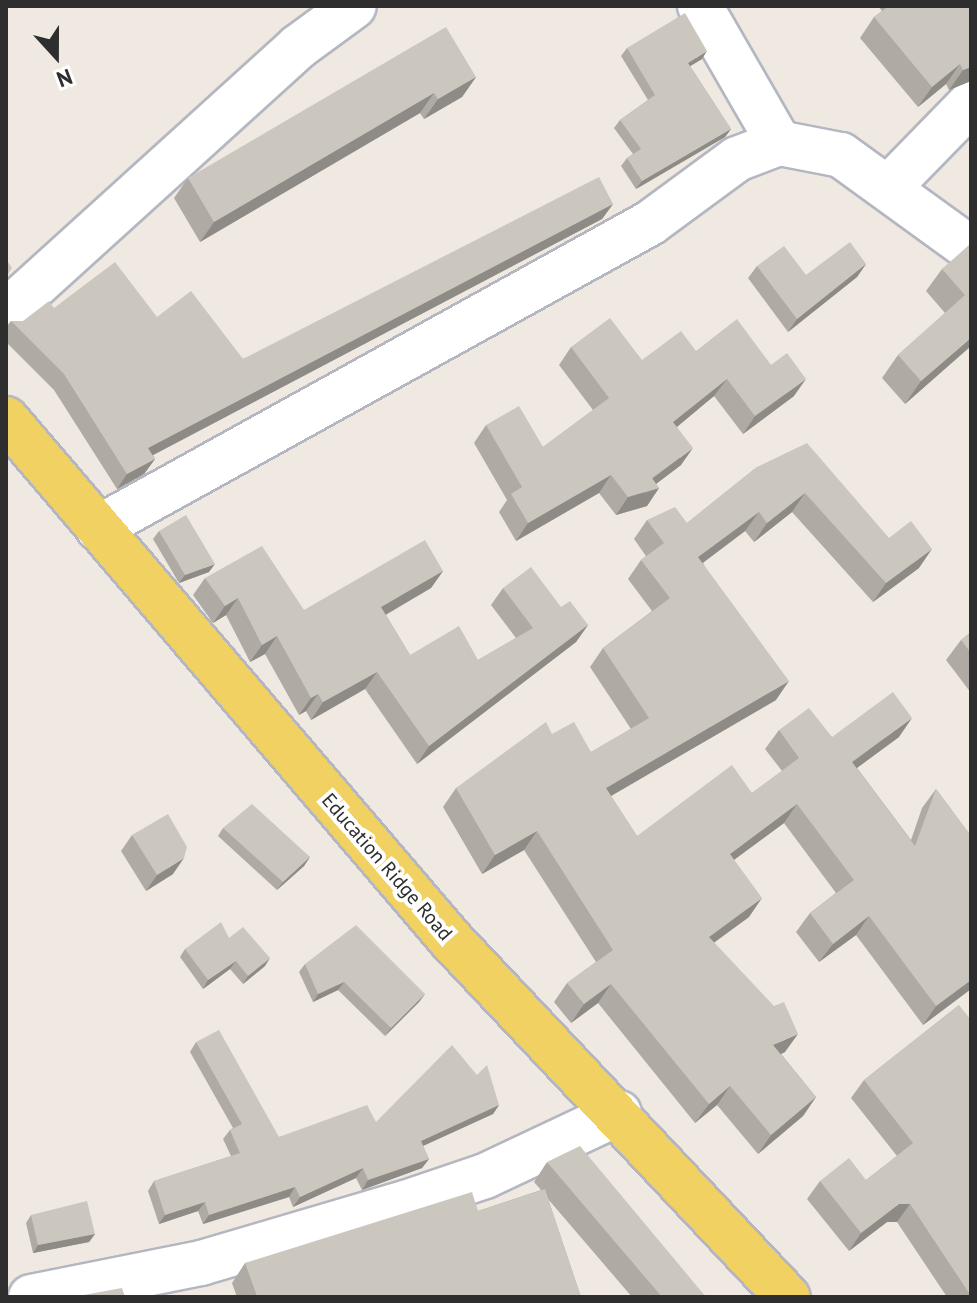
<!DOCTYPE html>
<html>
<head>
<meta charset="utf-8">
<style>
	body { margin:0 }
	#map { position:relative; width:977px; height:1303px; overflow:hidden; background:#efe9e1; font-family:"PT Sans",sans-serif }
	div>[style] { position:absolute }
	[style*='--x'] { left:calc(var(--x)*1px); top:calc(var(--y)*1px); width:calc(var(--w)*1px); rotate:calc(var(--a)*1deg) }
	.roads { filter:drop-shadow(2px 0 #b4b7c1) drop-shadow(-2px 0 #b4b7c1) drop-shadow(0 2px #b4b7c1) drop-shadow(0 -2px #b4b7c1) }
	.minor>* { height:44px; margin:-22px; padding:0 22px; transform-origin:22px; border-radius:22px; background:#fff }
	.major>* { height:44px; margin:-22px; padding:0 22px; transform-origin:22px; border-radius:22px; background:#f2d163 }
	.wall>* { inset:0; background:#afaba4 }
	.shaded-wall>* { inset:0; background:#8e8b86 }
	.building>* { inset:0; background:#cbc7bf }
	span { translate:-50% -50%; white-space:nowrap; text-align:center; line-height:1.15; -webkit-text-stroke:8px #fff; paint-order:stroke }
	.street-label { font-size:20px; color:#2e2e2e }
	.frame { position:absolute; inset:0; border:8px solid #2e2e2e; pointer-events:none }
	.north { position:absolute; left:16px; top:16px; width:80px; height:80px; -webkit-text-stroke:6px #fff; paint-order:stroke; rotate:159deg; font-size:22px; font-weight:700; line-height:32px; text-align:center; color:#2e2e2e }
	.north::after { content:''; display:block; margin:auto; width:28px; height:36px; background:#2e2e2e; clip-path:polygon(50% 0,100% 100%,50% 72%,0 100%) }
</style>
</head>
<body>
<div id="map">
	<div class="roads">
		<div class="minor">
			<i style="--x:700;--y:6;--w:158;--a:60"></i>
			<i style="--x:890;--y:186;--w:116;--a:-45.7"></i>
			<i style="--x:6;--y:312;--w:394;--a:-42.2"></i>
			<i style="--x:298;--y:47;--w:69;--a:-36.2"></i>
			<i style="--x:98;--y:528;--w:631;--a:-28.92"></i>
			<i style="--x:650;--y:223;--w:108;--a:-36.3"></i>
			<i style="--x:737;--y:159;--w:45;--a:-20.9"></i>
			<i style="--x:779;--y:143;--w:63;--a:11"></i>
			<i style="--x:841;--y:155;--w:160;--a:35.9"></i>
			<i style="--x:31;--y:1297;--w:173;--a:-11.3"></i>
			<i style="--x:201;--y:1263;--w:213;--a:-16.4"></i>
			<i style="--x:405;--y:1203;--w:84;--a:-18.6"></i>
			<i style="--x:485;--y:1176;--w:148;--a:-25.2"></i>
		</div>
		<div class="major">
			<i style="--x:6;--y:419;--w:685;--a:49.5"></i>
			<i style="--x:451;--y:940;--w:491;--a:46.7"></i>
		</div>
	</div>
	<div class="wall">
		<i style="clip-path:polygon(878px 6px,971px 6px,971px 81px,949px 90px,946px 84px,918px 107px,860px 38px,874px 17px,882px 11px)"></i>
		<i style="clip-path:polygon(627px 48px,702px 59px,690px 66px,731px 129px,725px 137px,636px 189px,621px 166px,627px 158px,633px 154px,614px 128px,620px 120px,648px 100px,621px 56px)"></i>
		<i style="clip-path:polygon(476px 77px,462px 97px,424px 119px,420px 113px,200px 242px,174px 198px,188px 178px)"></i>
		<i style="clip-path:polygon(613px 204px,602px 219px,153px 455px,155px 459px,144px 474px,117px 489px,54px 390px,6px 342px,6px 327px,11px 321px,23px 321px,54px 308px,157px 317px,243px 359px)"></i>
		<i style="clip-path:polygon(971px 248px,971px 346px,905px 404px,882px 378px,898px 355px,945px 313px,926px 291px,942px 269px)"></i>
		<i style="clip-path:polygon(866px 264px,857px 277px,788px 332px,748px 278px,757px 266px,806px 275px)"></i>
		<i style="clip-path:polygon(571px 347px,642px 360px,696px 351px,794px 396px,743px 434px,714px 396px,677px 427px,681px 465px,656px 484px,659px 488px,647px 506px,616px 515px,599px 493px,516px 541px,499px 512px,507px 500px,474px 443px,486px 425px,543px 447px,593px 410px,559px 365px)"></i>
		<i style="clip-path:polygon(757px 467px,889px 538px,919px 568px,873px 602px,792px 512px,754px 542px,745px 531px,703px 563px,776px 700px,611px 796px,637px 836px,752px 793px,782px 771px,765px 749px,779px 730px,832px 737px,899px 737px,857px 768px,911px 840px,922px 808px,936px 789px,971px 836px,971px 989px,923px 1025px,856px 935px,819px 962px,796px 932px,810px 913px,836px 893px,784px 823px,734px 860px,749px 917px,714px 942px,785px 1052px,781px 1054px,816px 1097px,803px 1116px,758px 1154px,717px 1105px,695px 1123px,598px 1003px,571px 1023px,554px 1002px,567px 983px,596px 962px,524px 850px,482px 874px,443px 807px,456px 788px,552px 734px,591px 752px,631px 729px,590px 667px,603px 648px,652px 611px,628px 579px,641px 560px,646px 556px,634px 539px,647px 520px,687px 523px)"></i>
		<i style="clip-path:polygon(159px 531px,209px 572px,179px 583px,153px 539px)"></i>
		<i style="clip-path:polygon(443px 571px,431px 588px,386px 615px,410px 655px,478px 660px,516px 638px,491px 605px,503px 588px,561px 607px,588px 625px,576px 642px,417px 764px,365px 689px,311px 720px,306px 711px,299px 715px,265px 654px,250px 662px,226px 615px,213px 623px,193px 595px,205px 578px,304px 610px)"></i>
		<i style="clip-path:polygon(971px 632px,971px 693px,946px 660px,961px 640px)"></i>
		<i style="clip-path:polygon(223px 828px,310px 857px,304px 866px,277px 890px,218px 836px)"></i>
		<i style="clip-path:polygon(132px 835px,173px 874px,146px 891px,121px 851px)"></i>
		<i style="clip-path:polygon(229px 938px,265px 966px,243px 984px,230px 969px,203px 989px,180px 957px,185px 949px)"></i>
		<i style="clip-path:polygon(305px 964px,425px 994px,419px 1002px,385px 1036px,338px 990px,313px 1002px,299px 972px)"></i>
		<i style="clip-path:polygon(959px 1005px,971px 1297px,947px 1297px,897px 1222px,887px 1222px,849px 1251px,807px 1199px,820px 1181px,866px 1180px,897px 1156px,851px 1098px,864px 1080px)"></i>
		<i style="clip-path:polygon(196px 1042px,279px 1137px,499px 1105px,493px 1114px,423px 1146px,429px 1159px,422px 1168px,362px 1190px,356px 1178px,293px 1207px,289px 1197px,203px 1224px,198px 1211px,159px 1224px,148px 1191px,154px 1181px,231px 1156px,223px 1139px,230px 1130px,233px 1128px,190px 1052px)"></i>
		<i style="clip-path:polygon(547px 1162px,706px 1297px,632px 1297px,548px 1199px,581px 1297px,237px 1297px,232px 1283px,245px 1263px,478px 1211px,541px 1190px,534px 1182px)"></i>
		<i style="clip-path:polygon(31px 1215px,95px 1234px,89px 1242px,33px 1253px,26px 1223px)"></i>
	</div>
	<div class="shaded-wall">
		<i style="clip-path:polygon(707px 51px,702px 59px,682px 71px,688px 63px)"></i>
		<i style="clip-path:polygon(960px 64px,946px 84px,918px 107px,932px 87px)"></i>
		<i style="clip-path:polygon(971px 67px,971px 81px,949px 90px,963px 70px)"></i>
		<i style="clip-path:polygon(476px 77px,462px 97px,424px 119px,438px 99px)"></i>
		<i style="clip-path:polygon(434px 93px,420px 113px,200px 242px,214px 222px)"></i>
		<i style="clip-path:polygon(731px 129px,725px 137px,636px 189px,642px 181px)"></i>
		<i style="clip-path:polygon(613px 204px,602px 219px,138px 463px,148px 448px)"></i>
		<i style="clip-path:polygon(866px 264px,857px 277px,788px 332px,797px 319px)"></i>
		<i style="clip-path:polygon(971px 338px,971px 346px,905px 404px,921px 381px)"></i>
		<i style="clip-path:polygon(727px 379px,714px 396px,661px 440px,673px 422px)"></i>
		<i style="clip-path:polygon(806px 379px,794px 396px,743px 434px,755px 416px)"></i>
		<i style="clip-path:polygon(693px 448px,681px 465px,644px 493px,659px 488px,647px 506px,616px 515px,628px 497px)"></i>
		<i style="clip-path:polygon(155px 459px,144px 474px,117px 489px,127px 474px)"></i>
		<i style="clip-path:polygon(611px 475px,599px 493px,516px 541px,528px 523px)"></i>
		<i style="clip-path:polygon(805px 493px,792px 512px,754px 542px,767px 523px)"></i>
		<i style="clip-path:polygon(759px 512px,745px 531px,685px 576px,698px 557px)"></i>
		<i style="clip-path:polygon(932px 549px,919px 568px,873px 602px,886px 583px)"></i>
		<i style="clip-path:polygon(215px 564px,209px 572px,179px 583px,185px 575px)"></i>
		<i style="clip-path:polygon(443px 571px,431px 588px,369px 624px,381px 607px)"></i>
		<i style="clip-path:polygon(238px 598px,226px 615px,213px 623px,225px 606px)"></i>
		<i style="clip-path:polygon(588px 625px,576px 642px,417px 764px,429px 746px)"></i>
		<i style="clip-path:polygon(277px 636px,265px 654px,250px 662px,262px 645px)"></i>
		<i style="clip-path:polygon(377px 672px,365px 689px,311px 720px,323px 702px)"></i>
		<i style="clip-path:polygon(789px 681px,776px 700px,592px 807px,606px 788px)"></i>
		<i style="clip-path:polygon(318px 694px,306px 711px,299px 715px,311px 698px)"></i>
		<i style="clip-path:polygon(912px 718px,899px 737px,839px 781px,852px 762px)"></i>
		<i style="clip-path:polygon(797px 804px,784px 823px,716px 873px,730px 854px)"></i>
		<i style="clip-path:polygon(537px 831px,524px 850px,482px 874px,495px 855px)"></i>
		<i style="clip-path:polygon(310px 857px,304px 866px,277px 890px,283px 882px)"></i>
		<i style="clip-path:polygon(184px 858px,173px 874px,146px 891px,157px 875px)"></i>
		<i style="clip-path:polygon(762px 898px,749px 917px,696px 956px,709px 937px)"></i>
		<i style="clip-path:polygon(869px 916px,856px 935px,819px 962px,833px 944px)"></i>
		<i style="clip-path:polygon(270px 958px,265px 966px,243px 984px,248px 976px)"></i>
		<i style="clip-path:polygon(236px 961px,230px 969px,203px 989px,208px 980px)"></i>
		<i style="clip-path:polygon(971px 980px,971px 989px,923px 1025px,936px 1006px)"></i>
		<i style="clip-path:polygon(344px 982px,338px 990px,313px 1002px,318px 994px)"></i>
		<i style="clip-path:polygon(611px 984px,598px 1003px,571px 1023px,584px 1004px)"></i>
		<i style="clip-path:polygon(425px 994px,419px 1002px,385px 1036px,391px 1028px)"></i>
		<i style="clip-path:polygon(798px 1034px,785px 1052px,760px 1064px,773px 1045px)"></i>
		<i style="clip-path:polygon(730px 1086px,717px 1105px,695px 1123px,709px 1104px)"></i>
		<i style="clip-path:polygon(816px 1097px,803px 1116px,758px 1154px,771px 1135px)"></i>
		<i style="clip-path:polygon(499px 1105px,493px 1114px,414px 1150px,421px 1141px)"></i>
		<i style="clip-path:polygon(429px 1159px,422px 1168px,362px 1190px,368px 1180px)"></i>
		<i style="clip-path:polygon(363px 1168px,356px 1178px,293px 1207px,300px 1197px)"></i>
		<i style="clip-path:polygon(295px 1187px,289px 1197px,203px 1224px,209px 1215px)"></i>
		<i style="clip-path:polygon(205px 1202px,198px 1211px,159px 1224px,165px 1215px)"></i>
		<i style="clip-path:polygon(899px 1204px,910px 1204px,897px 1222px,887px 1222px,849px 1251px,861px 1233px)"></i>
		<i style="clip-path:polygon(95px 1234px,89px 1242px,33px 1253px,38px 1245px)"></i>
	</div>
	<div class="building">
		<i style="clip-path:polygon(889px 6px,971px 6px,971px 67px,963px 70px,960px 64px,932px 87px,874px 17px)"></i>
		<i style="clip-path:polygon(685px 13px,707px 51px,688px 63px,731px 129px,642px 181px,627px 158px,641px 149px,620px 120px,655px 95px,627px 48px)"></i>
		<i style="clip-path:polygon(446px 27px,476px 77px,438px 99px,434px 93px,214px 222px,188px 178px)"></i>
		<i style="clip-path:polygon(599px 177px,613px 204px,148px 448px,155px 459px,127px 474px,64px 374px,11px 321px,23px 321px,49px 301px,54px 308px,115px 262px,157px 317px,191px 291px,243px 359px)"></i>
		<i style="clip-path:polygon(850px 242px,866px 264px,797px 319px,757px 266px,784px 246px,806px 275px)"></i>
		<i style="clip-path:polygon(969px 245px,971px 248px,971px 338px,921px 381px,898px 355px,965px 295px,942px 269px)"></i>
		<i style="clip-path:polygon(6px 259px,12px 268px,6px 277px)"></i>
		<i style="clip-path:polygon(610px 318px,642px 360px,681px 331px,696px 351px,737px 319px,771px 365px,787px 353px,806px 379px,755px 416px,727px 379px,673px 422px,693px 448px,652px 478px,659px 488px,628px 497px,611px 475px,528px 523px,511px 494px,522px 487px,486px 425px,519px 406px,543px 447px,609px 398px,571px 347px)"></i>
		<i style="clip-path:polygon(807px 443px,889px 538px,911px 521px,932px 549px,886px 583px,805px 493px,767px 523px,759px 512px,698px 557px,789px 681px,606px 788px,637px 836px,732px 765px,752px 793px,799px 758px,779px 730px,809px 708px,832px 737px,893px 692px,912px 718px,852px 762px,915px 846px,936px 789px,971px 836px,971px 980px,936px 1006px,869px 916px,833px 944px,810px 913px,854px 880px,797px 804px,730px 854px,762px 898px,709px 937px,774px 1006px,784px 1002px,798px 1034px,773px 1045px,816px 1097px,771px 1135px,730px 1086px,709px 1104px,611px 984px,584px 1004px,567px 983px,613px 950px,537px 831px,495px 855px,456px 788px,546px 722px,552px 734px,574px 722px,591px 752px,649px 718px,603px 648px,670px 598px,641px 560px,664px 543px,647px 520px,675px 507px,687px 523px,757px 467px)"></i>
		<i style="clip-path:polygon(186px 515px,215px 564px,185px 575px,159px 531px)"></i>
		<i style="clip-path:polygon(425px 540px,443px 571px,381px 607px,410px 655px,459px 626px,478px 660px,533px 628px,503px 588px,531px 567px,561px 607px,570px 601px,588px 625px,429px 746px,377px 672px,323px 702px,318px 694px,311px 698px,277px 636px,262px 645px,238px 598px,225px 606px,205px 578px,262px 546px,304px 610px)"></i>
		<i style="clip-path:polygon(971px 632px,971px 653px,961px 640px)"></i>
		<i style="clip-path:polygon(252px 804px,310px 857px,283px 882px,223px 828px)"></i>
		<i style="clip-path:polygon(168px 814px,187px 847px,184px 858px,157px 875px,132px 835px)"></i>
		<i style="clip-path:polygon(221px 922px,229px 938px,243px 927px,270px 958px,248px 976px,236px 961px,208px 980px,185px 949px)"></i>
		<i style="clip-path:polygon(356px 925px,425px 994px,391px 1028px,344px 982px,318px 994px,305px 964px)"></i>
		<i style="clip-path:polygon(959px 1005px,971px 1020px,971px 1296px,910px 1204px,899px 1204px,861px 1233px,820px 1181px,849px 1158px,866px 1180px,913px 1143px,864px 1080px)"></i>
		<i style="clip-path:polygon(219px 1030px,279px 1137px,367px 1105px,376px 1122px,452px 1045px,477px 1075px,487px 1065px,499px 1105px,421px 1141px,429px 1159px,368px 1180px,363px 1168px,300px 1197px,295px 1187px,209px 1215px,205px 1202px,165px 1215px,154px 1181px,240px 1153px,230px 1130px,242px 1124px,196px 1042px)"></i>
		<i style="clip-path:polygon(580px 1146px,706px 1297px,662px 1297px,547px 1162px)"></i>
		<i style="clip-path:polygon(545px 1189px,581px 1297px,254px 1297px,257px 1296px,245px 1263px,472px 1192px,478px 1211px)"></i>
		<i style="clip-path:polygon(87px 1201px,95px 1234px,38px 1245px,31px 1215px)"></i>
		<i style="clip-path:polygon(122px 1288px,125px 1297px,73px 1297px)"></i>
	</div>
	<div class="street-label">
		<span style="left:387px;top:867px;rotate:49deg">Education Ridge Road</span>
	</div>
	<div class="frame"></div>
	<div class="north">N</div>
</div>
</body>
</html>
